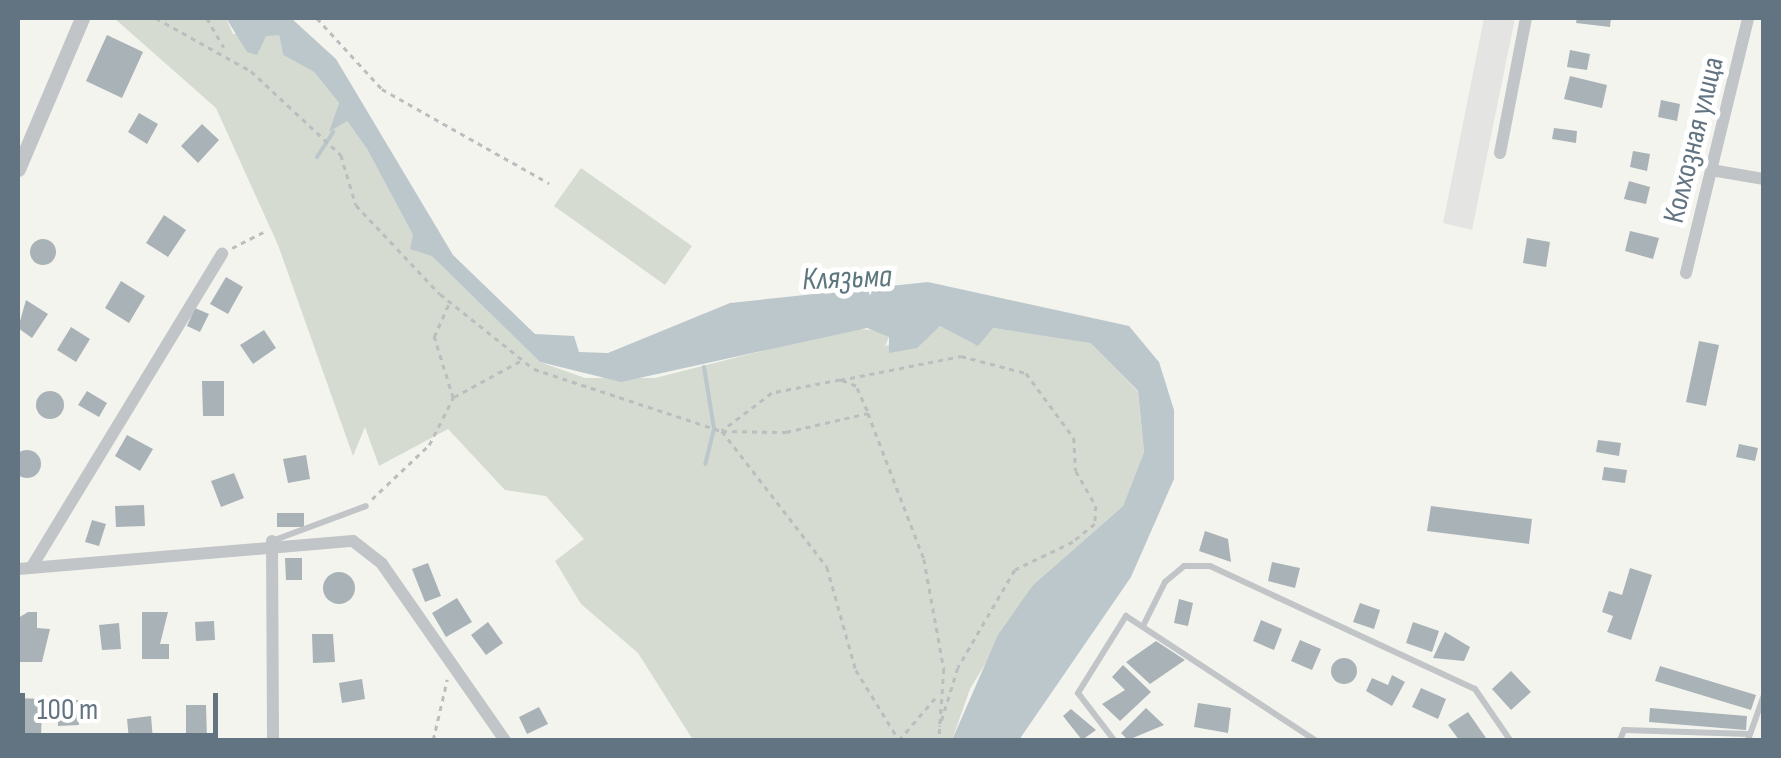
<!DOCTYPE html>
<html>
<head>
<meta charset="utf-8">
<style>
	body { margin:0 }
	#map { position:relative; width:1781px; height:758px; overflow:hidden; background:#f4f4ef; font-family:"Sofia Sans Condensed",sans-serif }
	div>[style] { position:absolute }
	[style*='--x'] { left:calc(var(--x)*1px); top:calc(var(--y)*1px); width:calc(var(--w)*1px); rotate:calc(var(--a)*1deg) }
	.built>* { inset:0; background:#e4e5e3 }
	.green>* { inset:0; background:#d5dbd0 }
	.water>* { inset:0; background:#bcc7cc }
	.stream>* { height:4px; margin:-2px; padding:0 2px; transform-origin:2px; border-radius:2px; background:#bcc7cc }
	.building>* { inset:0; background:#a9b2b6 }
	.round { border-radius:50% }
	.path>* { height:2.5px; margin-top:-1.25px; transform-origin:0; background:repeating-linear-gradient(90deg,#bbbdbf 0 5px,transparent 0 10px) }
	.service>* { height:6px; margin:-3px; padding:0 3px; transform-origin:3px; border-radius:3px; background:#c1c5c8 }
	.minor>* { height:12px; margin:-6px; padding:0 6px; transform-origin:6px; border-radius:6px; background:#c1c5c8 }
	.tertiary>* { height:15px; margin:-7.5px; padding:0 7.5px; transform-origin:7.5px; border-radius:7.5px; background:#c1c5c8 }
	span { translate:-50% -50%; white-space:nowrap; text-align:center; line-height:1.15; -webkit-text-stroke:10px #fff; paint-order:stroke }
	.street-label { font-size:30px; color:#627482 }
	.water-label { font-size:32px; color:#5d777f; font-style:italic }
	.frame { position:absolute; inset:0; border:20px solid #627482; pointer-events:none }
	.scale { position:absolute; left:20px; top:693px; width:198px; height:45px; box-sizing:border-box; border:5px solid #627482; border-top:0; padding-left:12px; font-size:30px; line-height:35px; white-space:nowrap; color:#627482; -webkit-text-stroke:8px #fff; paint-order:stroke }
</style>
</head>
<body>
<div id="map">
	<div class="built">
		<i style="clip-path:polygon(1484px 18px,1515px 18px,1472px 230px,1443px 223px)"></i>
	</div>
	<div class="green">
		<i style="clip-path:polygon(114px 18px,226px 18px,233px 34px,279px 35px,283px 55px,314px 72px,339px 103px,333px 122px,346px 120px,367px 149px,413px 235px,540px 362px,585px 378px,655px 378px,853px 328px,879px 331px,889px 337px,885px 346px,941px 326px,972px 343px,993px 328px,1091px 342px,1138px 392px,1144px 452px,1123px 506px,1033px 585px,970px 689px,952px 740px,693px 740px,638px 653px,581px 604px,555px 561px,584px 539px,546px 496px,505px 490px,448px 429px,379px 466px,365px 427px,353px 456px,278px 245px,216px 108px)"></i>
		<i style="clip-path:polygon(581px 168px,692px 246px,665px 285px,554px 206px)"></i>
	</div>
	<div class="water">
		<i style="clip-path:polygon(226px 18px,291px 18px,336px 59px,453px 255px,535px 334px,574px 336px,579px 352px,608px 353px,730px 303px,928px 282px,1129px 326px,1159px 362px,1174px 410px,1174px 479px,1131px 577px,1019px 740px,952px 740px,998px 635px,1033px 585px,1123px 506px,1144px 452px,1138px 391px,1091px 343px,993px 328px,978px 346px,940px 326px,917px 348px,889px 353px,889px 337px,867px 328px,621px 382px,540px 362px,432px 256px,410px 249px,413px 235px,367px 149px,347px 121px,329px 132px,339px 103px,314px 72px,283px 55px,279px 35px,266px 36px,257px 55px,247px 52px)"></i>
	</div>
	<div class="stream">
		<i style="--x:317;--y:157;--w:30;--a:-57"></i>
		<i style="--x:704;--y:367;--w:63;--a:80.8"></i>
		<i style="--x:714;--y:429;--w:36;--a:104"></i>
	</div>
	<div class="building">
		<i style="clip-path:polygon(1577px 18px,1611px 18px,1610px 27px,1576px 23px)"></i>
		<i style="clip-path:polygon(107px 35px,143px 52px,122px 98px,86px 81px)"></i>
		<i style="clip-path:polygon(1570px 50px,1590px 54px,1587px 70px,1567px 67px)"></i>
		<i style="clip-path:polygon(1570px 76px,1607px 85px,1602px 108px,1564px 99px)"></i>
		<i style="clip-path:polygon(1661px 100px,1680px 104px,1677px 121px,1658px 117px)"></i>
		<i style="clip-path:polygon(139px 113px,158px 124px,147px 144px,128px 132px)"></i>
		<i style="clip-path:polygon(202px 124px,219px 140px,198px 163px,181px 146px)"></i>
		<i style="clip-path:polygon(1554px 128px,1577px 131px,1576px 143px,1552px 139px)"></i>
		<i style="clip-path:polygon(1633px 151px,1650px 154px,1647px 171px,1630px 167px)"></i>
		<i style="clip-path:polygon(1629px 181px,1650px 187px,1646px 204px,1624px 199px)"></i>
		<i style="clip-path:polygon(164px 215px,186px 230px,168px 257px,146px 243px)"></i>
		<i style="clip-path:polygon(1630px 231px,1659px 238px,1653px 259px,1625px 251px)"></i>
		<i style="clip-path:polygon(1527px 238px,1550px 242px,1546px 267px,1523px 263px)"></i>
		<i class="round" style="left:30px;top:239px;width:26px;height:26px"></i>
		<i style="clip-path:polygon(226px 277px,243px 287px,228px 314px,210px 304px)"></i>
		<i style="clip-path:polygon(121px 281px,145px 296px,129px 323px,105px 308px)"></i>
		<i style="clip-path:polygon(26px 300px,48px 314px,32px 338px,18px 328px)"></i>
		<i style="clip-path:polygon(195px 308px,209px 314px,200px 332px,187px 326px)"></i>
		<i style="clip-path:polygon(71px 327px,90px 339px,76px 362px,57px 350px)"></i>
		<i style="clip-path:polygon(264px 330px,276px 348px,253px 364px,240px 345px)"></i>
		<i style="clip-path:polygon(1699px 341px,1719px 345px,1706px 406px,1686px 402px)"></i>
		<i style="clip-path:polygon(202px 381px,224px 381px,224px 416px,203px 416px)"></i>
		<i style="clip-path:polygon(87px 391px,107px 403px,99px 417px,78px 405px)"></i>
		<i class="round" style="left:36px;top:391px;width:28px;height:28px"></i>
		<i style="clip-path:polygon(127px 435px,153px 449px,140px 471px,115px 456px)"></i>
		<i style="clip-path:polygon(1598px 440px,1621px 443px,1619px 456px,1596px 452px)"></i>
		<i style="clip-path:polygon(1739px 444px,1758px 448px,1755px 461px,1736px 457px)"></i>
		<i class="round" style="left:13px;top:450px;width:28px;height:28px"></i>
		<i style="clip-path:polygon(306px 455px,310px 479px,288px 483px,283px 459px)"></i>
		<i style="clip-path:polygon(1604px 467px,1627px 470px,1625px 483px,1602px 480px)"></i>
		<i style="clip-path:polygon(234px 473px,244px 498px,221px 507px,211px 481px)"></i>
		<i style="clip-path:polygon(144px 505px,145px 526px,116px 527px,115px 506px)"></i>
		<i style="clip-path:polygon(1431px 506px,1532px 519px,1529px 544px,1427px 531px)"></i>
		<i style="clip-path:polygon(277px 513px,304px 513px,304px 527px,277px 527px)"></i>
		<i style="clip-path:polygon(92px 520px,106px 524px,99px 546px,85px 542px)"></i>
		<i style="clip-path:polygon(1205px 531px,1228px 539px,1231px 562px,1199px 551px)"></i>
		<i style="clip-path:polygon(285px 558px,302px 558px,302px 580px,286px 580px)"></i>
		<i style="clip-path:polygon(1272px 562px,1300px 568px,1295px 588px,1268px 581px)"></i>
		<i style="clip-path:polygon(428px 563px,441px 596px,425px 602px,412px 569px)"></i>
		<i style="clip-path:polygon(1630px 568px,1652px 575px,1631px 640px,1607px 632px,1613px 616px,1602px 612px,1609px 591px,1622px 595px)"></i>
		<i class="round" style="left:323px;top:572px;width:32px;height:32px"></i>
		<i style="clip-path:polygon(457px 598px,472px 622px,446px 637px,432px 613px)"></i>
		<i style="clip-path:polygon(1179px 599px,1193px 603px,1188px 626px,1174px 623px)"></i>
		<i style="clip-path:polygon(1360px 603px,1380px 610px,1374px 629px,1353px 622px)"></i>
		<i style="clip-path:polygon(28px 612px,37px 612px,37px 628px,50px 629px,42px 662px,18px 662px,18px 618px)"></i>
		<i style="clip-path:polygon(142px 612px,168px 612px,160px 644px,169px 644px,169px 659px,142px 659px)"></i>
		<i style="clip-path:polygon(1261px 620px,1282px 629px,1274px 650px,1253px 641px)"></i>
		<i style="clip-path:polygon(214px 621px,215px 640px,196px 641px,195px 622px)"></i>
		<i style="clip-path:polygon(488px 622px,503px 643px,486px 655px,471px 635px)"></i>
		<i style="clip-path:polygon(1413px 622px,1439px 631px,1432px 652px,1406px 643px)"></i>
		<i style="clip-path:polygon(119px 623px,121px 649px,102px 650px,99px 625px)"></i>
		<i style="clip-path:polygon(1445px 632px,1470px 647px,1464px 661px,1433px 658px)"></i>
		<i style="clip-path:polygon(312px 634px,333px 634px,335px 662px,313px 663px)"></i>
		<i style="clip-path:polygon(1300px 640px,1321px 649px,1312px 670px,1291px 661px)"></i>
		<i style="clip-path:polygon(1156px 641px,1185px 660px,1150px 684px,1126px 662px)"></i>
		<i class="round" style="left:1331px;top:658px;width:26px;height:26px"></i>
		<i style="clip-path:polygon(1123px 665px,1151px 692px,1120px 721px,1102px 704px,1125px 690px,1112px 677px)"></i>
		<i style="clip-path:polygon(1660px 666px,1756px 695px,1751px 710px,1655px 681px)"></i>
		<i style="clip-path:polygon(1511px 671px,1531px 692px,1511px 710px,1492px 689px)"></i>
		<i style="clip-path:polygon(1392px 675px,1405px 682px,1392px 706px,1366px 691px,1372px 678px,1388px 685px)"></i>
		<i style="clip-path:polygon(362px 679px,365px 699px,342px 703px,339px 683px)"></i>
		<i style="clip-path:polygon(1421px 688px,1446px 699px,1438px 719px,1412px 707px)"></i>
		<i style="clip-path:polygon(18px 698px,42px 699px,41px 740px,18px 740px)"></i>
		<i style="clip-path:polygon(57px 700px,78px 700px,79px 725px,58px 726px)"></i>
		<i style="clip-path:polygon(1198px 703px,1231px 708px,1228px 733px,1194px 727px)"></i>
		<i style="clip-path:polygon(186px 705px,206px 705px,207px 740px,186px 740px)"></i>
		<i style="clip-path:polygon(539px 707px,548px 724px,527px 734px,519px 717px)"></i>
		<i style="clip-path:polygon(1146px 708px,1164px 725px,1128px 740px,1121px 733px)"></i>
		<i style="clip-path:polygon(1650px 708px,1747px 716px,1746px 730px,1649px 722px)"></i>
		<i style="clip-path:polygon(1071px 709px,1096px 730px,1082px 740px,1063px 716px)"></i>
		<i style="clip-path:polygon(1468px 712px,1486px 738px,1483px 740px,1459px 740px,1448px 725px)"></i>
		<i style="clip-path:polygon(151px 716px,153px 740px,129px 740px,127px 719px)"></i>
	</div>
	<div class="path">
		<i style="--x:156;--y:18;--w:109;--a:29.2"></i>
		<i style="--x:251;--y:71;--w:123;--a:43"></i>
		<i style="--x:341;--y:155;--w:52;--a:73.3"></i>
		<i style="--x:356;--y:205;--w:122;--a:46.7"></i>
		<i style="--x:440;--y:294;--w:120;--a:38.6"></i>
		<i style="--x:534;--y:369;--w:198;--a:18.3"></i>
		<i style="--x:722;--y:431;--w:64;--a:0.9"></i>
		<i style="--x:786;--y:432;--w:84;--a:-13"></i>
		<i style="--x:868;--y:413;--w:156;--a:69"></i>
		<i style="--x:924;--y:559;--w:112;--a:79.7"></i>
		<i style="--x:944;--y:669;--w:71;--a:94"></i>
		<i style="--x:207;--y:18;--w:34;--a:60"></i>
		<i style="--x:317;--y:18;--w:96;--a:47.5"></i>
		<i style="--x:382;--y:89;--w:192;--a:29.4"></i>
		<i style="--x:232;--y:248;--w:39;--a:-27"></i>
		<i style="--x:840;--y:380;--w:123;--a:-11.2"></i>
		<i style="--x:961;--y:356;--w:67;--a:14.7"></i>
		<i style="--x:1026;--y:373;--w:81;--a:53.6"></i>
		<i style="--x:1074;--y:438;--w:33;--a:87"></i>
		<i style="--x:1076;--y:471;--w:40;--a:60.3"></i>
		<i style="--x:1096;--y:506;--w:18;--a:93"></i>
		<i style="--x:1095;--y:524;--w:28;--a:141"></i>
		<i style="--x:1073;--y:542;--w:64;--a:154.2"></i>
		<i style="--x:1015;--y:570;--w:113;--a:120.2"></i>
		<i style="--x:958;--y:668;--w:61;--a:107.2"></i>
		<i style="--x:454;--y:397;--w:75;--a:-28.6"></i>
		<i style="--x:867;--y:411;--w:27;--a:-114"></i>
		<i style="--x:856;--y:386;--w:17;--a:-159"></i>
		<i style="--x:840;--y:380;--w:69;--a:169.2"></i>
		<i style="--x:772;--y:393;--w:63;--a:142.8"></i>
		<i style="--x:722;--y:431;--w:172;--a:52.3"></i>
		<i style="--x:827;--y:567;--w:107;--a:74.3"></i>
		<i style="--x:856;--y:670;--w:82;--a:58.4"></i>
		<i style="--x:899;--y:740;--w:55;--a:-49.4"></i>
		<i style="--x:372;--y:499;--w:79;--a:-43.5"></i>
		<i style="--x:429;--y:445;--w:53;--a:-62.9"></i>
		<i style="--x:453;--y:398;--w:64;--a:-107.3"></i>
		<i style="--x:434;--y:337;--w:39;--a:-66"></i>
		<i style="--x:433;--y:740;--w:62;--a:-76.9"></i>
	</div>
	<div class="service">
		<i style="--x:272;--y:541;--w:100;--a:-20.4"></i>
		<i style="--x:1144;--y:624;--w:47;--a:-63.4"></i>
		<i style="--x:1165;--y:582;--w:25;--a:-40"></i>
		<i style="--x:1184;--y:566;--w:26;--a:0"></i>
		<i style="--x:1210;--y:566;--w:292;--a:24.9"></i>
		<i style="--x:1475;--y:689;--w:62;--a:55.5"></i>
		<i style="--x:1114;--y:740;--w:59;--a:-127.5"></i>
		<i style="--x:1078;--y:693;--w:91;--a:-58.1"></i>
		<i style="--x:1126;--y:616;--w:226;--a:33.3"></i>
		<i style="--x:1620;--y:740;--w:11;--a:-68"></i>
		<i style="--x:1624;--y:730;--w:125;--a:1.8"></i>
		<i style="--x:1748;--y:740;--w:48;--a:-70.4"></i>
	</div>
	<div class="minor">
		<i style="--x:1500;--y:153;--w:137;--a:-79.1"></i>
		<i style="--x:1717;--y:171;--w:48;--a:9.7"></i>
		<i style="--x:1686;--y:273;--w:262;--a:-76.3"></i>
		<i style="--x:272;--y:541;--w:199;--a:89.7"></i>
		<i style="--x:31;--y:568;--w:368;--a:-58.7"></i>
		<i style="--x:18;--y:569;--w:336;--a:-4.8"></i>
		<i style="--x:353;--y:541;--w:37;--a:38"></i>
		<i style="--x:382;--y:564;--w:215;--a:55.1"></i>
	</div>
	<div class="tertiary">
		<i style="--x:18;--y:169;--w:164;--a:-67"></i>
	</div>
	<div class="street-label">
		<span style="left:1694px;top:140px;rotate:-76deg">Колхозная улица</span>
	</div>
	<div class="water-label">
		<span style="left:847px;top:279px;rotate:-2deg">Клязьма</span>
	</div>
	<div class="frame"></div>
	<div class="scale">100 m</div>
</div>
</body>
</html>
